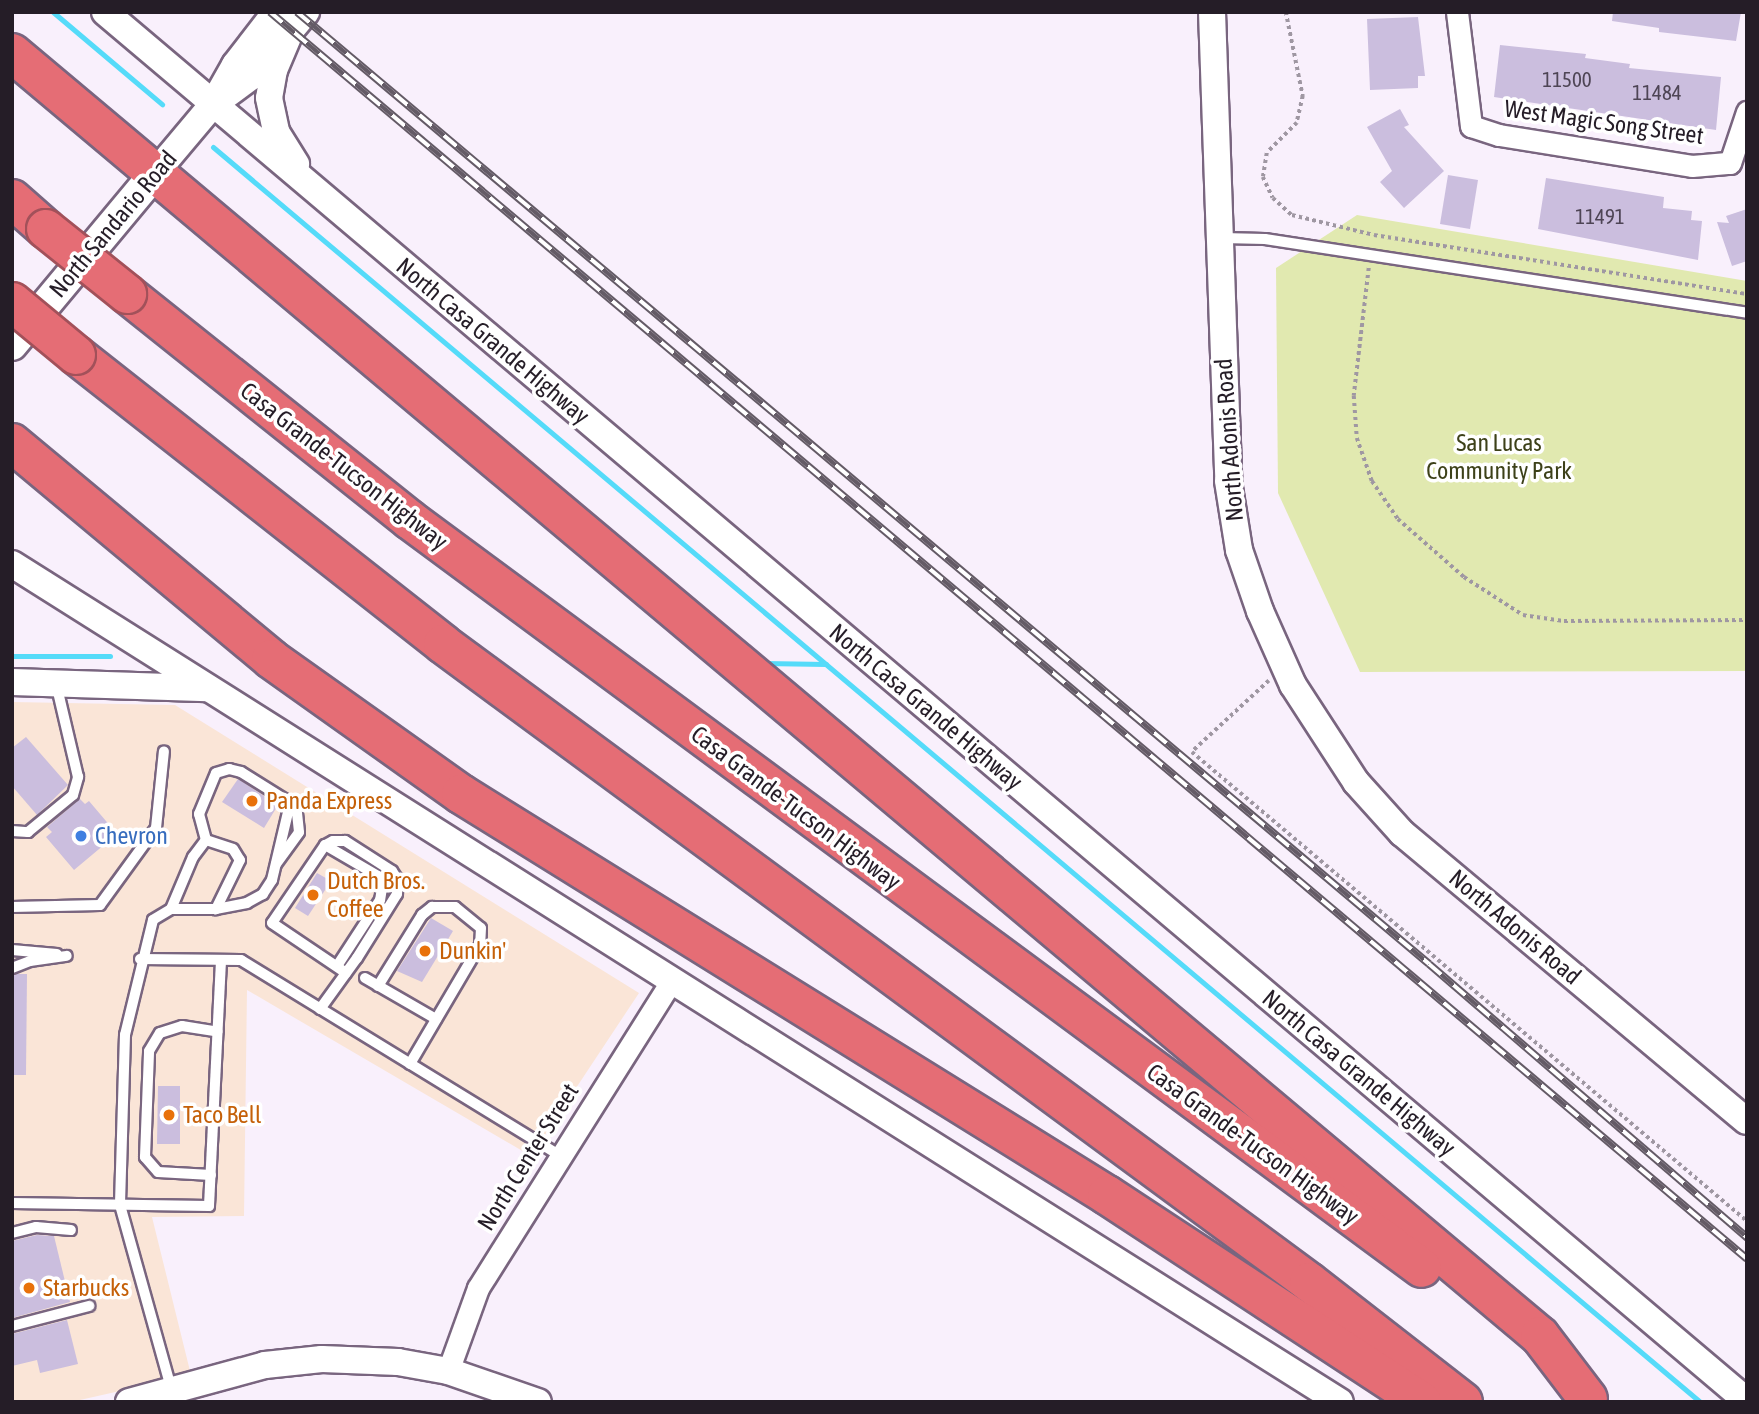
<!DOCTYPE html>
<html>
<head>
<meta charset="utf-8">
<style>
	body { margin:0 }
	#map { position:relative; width:1759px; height:1414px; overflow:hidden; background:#f9f0fc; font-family:"Asap Condensed",sans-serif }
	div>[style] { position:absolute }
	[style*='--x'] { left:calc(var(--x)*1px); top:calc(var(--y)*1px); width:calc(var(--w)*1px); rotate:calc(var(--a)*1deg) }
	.commercial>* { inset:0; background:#fae5d7 }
	.green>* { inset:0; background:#e1e9b0 }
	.stream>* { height:5px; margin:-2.5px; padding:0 2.5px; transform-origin:2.5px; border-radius:2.5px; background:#55dbf9 }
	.building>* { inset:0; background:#cbbede }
	.path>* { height:3.5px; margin-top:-1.75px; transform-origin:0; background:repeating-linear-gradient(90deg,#9f97a2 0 3.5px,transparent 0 7px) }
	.roads { filter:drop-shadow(2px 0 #79657f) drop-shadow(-2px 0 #79657f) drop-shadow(0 2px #79657f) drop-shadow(0 -2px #79657f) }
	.service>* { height:10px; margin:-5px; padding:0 5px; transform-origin:5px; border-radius:5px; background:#fff }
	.minor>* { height:21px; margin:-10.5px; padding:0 10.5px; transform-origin:10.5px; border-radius:10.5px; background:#fff }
	.tertiary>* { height:26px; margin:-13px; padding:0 13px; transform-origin:13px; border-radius:13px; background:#fff }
	.secondary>* { height:30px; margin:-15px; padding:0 15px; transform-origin:15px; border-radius:15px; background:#fff }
	.motorway>* { height:38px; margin:-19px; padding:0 19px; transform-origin:19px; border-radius:19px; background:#e56d75 }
	.rail>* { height:8px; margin-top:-4px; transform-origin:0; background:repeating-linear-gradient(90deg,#fff 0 16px,#645b66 0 32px); box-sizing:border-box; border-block:2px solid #645b66 }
	.bridges { filter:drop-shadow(2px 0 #a2515a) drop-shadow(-2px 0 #a2515a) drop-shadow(0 2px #a2515a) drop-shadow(0 -2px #a2515a) }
	.motorway-bridge>* { height:38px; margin:-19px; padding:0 19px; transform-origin:19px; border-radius:19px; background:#e56d75 }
	.dots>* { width:19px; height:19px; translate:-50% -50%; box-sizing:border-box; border:4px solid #fff; border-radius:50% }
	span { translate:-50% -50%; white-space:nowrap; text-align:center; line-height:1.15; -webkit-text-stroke:7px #fff; paint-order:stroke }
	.number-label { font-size:21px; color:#4e4555 }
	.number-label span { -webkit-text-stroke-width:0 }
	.street-label { font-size:24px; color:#251d27 }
	.park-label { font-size:24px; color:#3d4119 }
	.food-label { font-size:24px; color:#c56008 }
	.left { translate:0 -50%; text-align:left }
	.shop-label { font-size:24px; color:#366cbe }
	.frame { position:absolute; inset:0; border:14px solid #251d27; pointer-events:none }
</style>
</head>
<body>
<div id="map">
	<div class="commercial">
		<i style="clip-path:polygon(12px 702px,175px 705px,639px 993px,531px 1156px,247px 990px,244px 1216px,152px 1217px,191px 1375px,71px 1402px,12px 1401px)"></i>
	</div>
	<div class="green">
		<i style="clip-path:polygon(1357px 215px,1747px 281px,1747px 671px,1360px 672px,1278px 493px,1276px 268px)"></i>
	</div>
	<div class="stream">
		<i style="--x:53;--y:12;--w:143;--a:40.2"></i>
		<i style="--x:213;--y:147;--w:1946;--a:40.16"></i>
		<i style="--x:12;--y:656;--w:98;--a:0"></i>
		<i style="--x:763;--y:663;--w:63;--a:0.9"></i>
	</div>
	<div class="building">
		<i style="clip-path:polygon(1613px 12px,1741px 12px,1736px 41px,1659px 32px,1659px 28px,1612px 21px)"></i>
		<i style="clip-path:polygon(1418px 17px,1425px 76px,1418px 76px,1418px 88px,1370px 90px,1367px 19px)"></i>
		<i style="clip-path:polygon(1500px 45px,1586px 54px,1585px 58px,1630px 64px,1629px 68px,1721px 77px,1716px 130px,1494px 97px)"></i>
		<i style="clip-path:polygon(1400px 109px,1409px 125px,1404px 127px,1444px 171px,1404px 208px,1380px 182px,1392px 171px,1367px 127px)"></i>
		<i style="clip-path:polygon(1448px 175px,1478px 180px,1470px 229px,1440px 224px)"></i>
		<i style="clip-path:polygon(1546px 178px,1664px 197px,1663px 208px,1692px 211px,1691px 220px,1702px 221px,1698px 260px,1538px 229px)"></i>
		<i style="clip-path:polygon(1747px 209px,1747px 261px,1732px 266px,1717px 222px,1729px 223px,1726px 216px)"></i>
		<i style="clip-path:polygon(26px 737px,68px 785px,37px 815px,12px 786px,12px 748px)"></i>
		<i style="clip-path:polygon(238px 779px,278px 805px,264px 828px,222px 802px)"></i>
		<i style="clip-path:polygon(80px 799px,85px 804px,89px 801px,117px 834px,74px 870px,46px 837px,52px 832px,47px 827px)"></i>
		<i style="clip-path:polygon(317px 873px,331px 881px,308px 916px,295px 908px)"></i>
		<i style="clip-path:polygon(431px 918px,453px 931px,422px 982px,397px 971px)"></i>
		<i style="clip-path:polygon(17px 974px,27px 974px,26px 1075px,12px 1075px,12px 976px)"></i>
		<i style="clip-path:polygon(158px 1086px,180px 1086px,180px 1144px,157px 1144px)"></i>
		<i style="clip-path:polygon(37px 1235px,54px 1236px,70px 1302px,12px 1318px,12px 1241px)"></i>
		<i style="clip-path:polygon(67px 1320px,78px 1364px,40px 1373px,37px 1360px,12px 1366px,12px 1334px)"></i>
	</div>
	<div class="path">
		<i style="--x:1286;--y:12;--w:86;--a:78.6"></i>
		<i style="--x:1303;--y:96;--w:28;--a:103"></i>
		<i style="--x:1297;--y:123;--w:42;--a:135"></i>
		<i style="--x:1267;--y:153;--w:24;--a:99"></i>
		<i style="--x:1263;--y:177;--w:23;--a:65"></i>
		<i style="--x:1273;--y:198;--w:25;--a:42"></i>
		<i style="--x:1292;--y:215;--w:84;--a:13.7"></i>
		<i style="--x:1374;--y:235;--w:378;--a:9"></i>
		<i style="--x:1369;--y:268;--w:129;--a:96.7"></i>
		<i style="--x:1354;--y:396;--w:42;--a:85.9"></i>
		<i style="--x:1357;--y:438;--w:46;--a:70.8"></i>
		<i style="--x:1372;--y:481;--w:46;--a:55.6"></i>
		<i style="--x:1398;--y:519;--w:88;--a:41.3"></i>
		<i style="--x:1464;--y:577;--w:70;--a:32.8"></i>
		<i style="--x:1523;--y:615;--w:41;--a:8.3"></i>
		<i style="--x:1564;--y:621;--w:183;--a:-0.3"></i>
		<i style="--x:1269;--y:681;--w:105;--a:137.3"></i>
		<i style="--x:1192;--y:752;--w:727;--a:40.2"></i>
	</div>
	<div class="roads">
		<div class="service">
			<i style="--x:1222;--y:238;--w:43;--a:1.3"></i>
			<i style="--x:1265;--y:239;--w:488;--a:8.7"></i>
			<i style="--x:12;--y:831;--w:16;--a:4"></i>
			<i style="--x:28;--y:832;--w:58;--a:-39.4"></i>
			<i style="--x:73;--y:795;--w:19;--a:-74"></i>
			<i style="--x:78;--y:777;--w:97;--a:-103.2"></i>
			<i style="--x:206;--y:840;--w:27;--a:-105"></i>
			<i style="--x:199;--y:814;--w:44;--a:-67.5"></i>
			<i style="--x:216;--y:773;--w:14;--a:-17"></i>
			<i style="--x:229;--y:769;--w:12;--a:14"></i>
			<i style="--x:241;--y:772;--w:51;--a:32.1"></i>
			<i style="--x:284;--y:799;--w:10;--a:61"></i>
			<i style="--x:289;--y:808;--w:74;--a:103.3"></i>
			<i style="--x:272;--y:880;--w:17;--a:123"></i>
			<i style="--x:263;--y:894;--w:18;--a:151"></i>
			<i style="--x:247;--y:903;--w:32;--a:169"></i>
			<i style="--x:325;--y:845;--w:61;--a:30.3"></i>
			<i style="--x:378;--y:876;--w:13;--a:72"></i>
			<i style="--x:382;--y:888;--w:12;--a:99"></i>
			<i style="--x:380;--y:900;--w:79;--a:123.1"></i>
			<i style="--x:276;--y:864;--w:39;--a:-54"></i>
			<i style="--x:299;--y:832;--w:19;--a:-96"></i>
			<i style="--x:297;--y:813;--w:9;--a:-148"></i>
			<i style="--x:12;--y:907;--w:88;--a:-1.3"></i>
			<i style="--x:100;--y:905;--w:95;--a:-54"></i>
			<i style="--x:156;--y:828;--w:77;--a:-84.1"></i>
			<i style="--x:171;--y:909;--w:56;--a:-67.1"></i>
			<i style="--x:193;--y:857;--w:21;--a:-53"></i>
			<i style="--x:206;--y:840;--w:28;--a:18"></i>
			<i style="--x:233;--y:849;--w:13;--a:58"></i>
			<i style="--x:240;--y:860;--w:55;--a:116.1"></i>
			<i style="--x:216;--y:909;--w:45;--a:180"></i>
			<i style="--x:171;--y:909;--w:21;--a:149"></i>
			<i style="--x:153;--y:920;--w:118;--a:103.7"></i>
			<i style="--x:125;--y:1035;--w:170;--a:91.7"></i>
			<i style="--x:120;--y:1205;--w:193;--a:74.4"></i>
			<i style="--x:12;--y:950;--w:45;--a:5.1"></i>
			<i style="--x:140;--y:959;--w:101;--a:0.6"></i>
			<i style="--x:241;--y:960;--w:373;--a:31.5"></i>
			<i style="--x:12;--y:968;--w:19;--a:-21"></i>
			<i style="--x:30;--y:961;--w:37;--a:-8"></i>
			<i style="--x:365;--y:978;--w:82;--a:30"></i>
			<i style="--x:378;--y:986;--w:84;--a:-58.2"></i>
			<i style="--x:422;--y:915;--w:13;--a:-39"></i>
			<i style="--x:432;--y:907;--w:23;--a:0"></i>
			<i style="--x:455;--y:907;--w:33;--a:39"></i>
			<i style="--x:481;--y:928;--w:17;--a:93"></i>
			<i style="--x:480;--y:945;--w:138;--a:120.5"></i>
			<i style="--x:320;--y:1009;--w:44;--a:-54.2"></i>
			<i style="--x:346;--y:973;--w:19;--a:-54"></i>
			<i style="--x:357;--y:958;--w:75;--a:-58"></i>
			<i style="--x:397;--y:894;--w:14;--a:-86"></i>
			<i style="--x:398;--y:880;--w:11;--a:-124"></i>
			<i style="--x:392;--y:871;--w:56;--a:-147.4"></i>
			<i style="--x:345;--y:841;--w:12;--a:180"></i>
			<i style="--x:333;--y:841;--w:9;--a:153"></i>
			<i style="--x:325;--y:845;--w:94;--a:124.2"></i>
			<i style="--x:272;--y:923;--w:89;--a:34"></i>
			<i style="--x:211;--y:1175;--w:53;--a:-176.8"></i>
			<i style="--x:158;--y:1172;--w:20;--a:-131"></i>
			<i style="--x:145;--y:1157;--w:106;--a:-87.8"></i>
			<i style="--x:149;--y:1051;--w:21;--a:-59"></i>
			<i style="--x:160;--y:1033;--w:23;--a:-18"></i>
			<i style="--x:182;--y:1026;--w:36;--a:9"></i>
			<i style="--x:12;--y:1203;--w:197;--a:0.9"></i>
			<i style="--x:209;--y:1206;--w:246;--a:-87.2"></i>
			<i style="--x:12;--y:1233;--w:25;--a:-14"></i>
			<i style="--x:36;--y:1227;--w:35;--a:5"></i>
			<i style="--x:12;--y:1326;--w:80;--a:-14.6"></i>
		</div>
		<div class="minor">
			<i style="--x:1457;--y:12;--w:115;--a:83"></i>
			<i style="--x:1471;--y:126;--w:29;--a:18"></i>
			<i style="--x:1499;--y:135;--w:195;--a:9.1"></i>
			<i style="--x:1692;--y:166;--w:38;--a:-5"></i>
			<i style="--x:1730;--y:163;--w:54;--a:-71.6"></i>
			<i style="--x:448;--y:1371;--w:88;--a:-70.1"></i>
			<i style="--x:478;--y:1288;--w:364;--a:-57.8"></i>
		</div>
		<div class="tertiary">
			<i style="--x:105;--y:12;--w:2151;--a:40.23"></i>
			<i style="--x:1212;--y:12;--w:469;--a:88"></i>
			<i style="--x:1228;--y:481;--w:70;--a:80.9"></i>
			<i style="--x:1239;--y:550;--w:65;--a:71"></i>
			<i style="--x:1260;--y:611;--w:81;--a:66"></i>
			<i style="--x:1293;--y:685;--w:116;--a:57"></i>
			<i style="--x:1356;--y:782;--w:69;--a:48"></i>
			<i style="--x:1402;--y:833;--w:449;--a:39.9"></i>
			<i style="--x:291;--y:30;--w:43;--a:113"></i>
			<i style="--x:274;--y:70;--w:28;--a:100"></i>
			<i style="--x:269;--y:98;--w:35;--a:78"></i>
			<i style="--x:276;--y:132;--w:38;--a:58"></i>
			<i style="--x:218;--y:101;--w:42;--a:-36.3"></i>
			<i style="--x:252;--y:76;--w:84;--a:-49.8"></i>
			<i style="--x:156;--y:172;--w:89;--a:-50"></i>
			<i style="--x:213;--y:104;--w:45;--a:-60.6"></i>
			<i style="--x:235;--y:65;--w:67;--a:-52.3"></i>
			<i style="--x:12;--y:564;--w:1570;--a:32.25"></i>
			<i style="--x:12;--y:682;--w:196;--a:1.8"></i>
			<i style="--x:129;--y:1402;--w:141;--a:-15.2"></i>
			<i style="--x:265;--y:1365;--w:57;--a:-6"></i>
			<i style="--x:322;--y:1359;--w:76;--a:2.3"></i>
			<i style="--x:398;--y:1362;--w:51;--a:10.2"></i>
			<i style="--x:448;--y:1371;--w:95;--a:19"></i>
		</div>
		<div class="secondary">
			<i style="--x:12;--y:345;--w:225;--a:-50.2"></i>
		</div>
		<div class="motorway">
			<i style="--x:12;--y:53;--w:1995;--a:40.02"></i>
			<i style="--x:1540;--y:1336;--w:79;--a:52.7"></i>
			<i style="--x:12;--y:199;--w:45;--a:41.4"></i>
			<i style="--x:127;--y:294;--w:362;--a:38.6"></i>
			<i style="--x:410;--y:520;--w:1258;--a:36.47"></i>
			<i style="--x:76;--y:355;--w:467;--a:38.2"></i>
			<i style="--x:443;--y:644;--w:1076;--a:36.38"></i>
			<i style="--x:1309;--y:1282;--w:195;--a:37.9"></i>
			<i style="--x:12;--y:443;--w:337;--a:39.8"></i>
			<i style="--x:271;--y:659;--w:233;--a:35.4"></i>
			<i style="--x:461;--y:794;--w:760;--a:31.83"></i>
			<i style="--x:1107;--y:1195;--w:377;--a:33.3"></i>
		</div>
	</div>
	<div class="rail">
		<i style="--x:270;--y:12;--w:1933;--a:40.17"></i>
		<i style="--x:297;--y:12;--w:1479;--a:40.06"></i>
		<i style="--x:1429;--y:964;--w:420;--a:40.7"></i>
	</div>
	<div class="bridges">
		<div class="motorway-bridge">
			<i style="--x:46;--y:229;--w:104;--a:38.7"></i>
			<i style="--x:12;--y:302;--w:83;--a:39.6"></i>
		</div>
	</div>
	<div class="dots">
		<i style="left:252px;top:801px;background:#e8710a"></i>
		<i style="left:81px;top:836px;background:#3f7fe0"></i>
		<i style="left:313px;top:895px;background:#e8710a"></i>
		<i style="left:425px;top:951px;background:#e8710a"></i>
		<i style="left:169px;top:1115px;background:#e8710a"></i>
		<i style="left:29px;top:1288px;background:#e8710a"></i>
	</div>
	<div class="number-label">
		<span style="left:1567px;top:79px">11500</span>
		<span style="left:1657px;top:92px">11484</span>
		<span style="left:1600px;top:216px">11491</span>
	</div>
	<div class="street-label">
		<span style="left:1604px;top:122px;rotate:8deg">West Magic Song Street</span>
		<span style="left:113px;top:224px;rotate:-50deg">North Sandario Road</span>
		<span style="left:493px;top:341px;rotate:40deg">North Casa Grande Highway</span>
		<span style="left:1229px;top:440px;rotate:-94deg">North Adonis Road</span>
		<span style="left:344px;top:466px;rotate:38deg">Casa Grande-Tucson Highway</span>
		<span style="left:926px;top:707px;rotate:40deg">North Casa Grande Highway</span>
		<span style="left:796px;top:808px;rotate:37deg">Casa Grande-Tucson Highway</span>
		<span style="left:1515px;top:927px;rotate:40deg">North Adonis Road</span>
		<span style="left:1359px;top:1073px;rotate:40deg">North Casa Grande Highway</span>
		<span style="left:1253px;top:1144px;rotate:36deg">Casa Grande-Tucson Highway</span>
		<span style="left:528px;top:1157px;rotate:-58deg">North Center Street</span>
	</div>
	<div class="park-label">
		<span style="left:1499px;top:457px">San Lucas<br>Community Park</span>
	</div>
	<div class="food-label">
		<span class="left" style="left:266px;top:801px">Panda Express</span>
		<span class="left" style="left:327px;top:895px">Dutch Bros.<br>Coffee</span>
		<span class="left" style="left:439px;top:951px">Dunkin'</span>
		<span class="left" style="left:183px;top:1115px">Taco Bell</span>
		<span class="left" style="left:43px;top:1288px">Starbucks</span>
	</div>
	<div class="shop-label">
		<span class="left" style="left:95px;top:836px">Chevron</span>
	</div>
	<div class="frame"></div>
</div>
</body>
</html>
